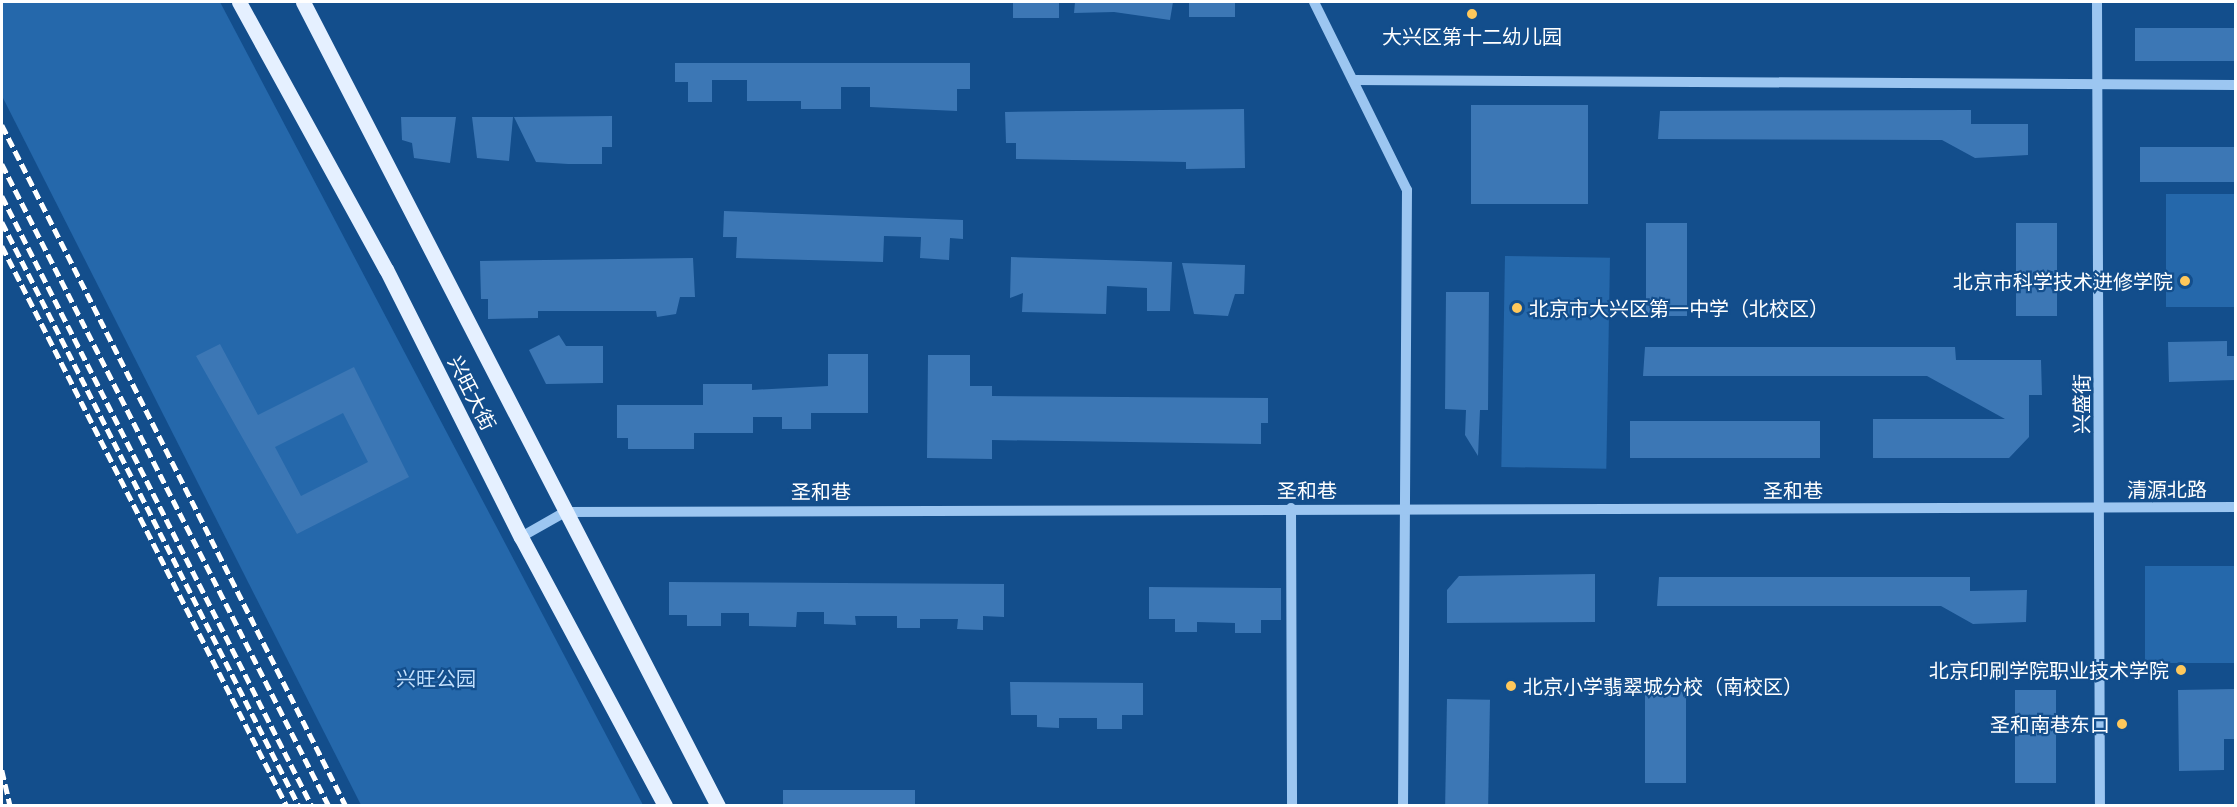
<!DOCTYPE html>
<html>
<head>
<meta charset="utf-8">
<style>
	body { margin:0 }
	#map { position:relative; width:2237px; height:807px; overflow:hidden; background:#134e8c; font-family:"Asap Condensed","Noto Sans SC",sans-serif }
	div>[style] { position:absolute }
	.green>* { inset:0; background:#2568ab; transform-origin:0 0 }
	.building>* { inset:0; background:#3c77b5; transform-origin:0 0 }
	.minor>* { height:10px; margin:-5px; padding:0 5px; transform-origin:5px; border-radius:5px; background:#9cc6f1 }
	.major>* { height:15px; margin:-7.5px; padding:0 7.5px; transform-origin:7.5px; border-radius:7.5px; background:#e5f0ff }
	.rail>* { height:4.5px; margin-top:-2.25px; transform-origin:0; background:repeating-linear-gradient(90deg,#fff 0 10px,transparent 0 14.5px) }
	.dots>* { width:16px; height:16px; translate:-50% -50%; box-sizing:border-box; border:3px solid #134e8c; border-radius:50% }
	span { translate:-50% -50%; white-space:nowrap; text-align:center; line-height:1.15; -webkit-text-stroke:4.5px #134e8c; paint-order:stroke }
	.poi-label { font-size:20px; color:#fff }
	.right { translate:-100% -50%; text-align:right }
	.left { translate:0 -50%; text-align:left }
	.street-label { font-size:20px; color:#fff }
	.park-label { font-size:20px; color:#c2dffc }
	.frame { position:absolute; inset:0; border:3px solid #fff; pointer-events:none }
</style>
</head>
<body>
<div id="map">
	<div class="green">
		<i style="clip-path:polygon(2px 2px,220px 2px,643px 805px,361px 805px,2px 96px)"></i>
		<i style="left:2166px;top:194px;width:69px;height:113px"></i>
		<i style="left:1505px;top:256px;width:105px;height:211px;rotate:1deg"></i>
		<i style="left:2235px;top:566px;width:97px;height:90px;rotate:90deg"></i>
	</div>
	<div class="building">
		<i style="left:1013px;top:2px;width:46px;height:16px"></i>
		<i style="clip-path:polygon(1075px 2px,1173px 2px,1170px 20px,1114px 12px,1074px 13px)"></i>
		<i style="left:1189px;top:2px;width:46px;height:15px"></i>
		<i style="left:2135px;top:28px;width:100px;height:33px"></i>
		<i style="clip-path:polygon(675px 63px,970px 63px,970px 89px,957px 89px,957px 111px,870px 107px,870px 87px,841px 87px,841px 109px,801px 109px,801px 101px,747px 101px,747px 80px,712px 80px,712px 102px,688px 102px,688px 82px,675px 82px)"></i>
		<i style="left:1471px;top:105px;width:117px;height:99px"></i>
		<i style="clip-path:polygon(1244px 109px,1245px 168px,1186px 169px,1186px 162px,1016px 159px,1016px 143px,1006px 143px,1005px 112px)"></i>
		<i style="clip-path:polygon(1971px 110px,1971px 124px,2028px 124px,2028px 155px,1975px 158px,1942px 140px,1658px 139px,1660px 111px)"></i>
		<i style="clip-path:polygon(612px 116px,612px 147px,602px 147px,602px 164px,568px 164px,536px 162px,514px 117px)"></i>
		<i style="clip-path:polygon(401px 117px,456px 117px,450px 163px,414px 158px,412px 143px,402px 140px)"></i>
		<i style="clip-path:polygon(472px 117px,513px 117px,509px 161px,477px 158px)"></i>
		<i style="left:2235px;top:147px;width:35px;height:95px;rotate:90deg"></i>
		<i style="clip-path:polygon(724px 211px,963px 220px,963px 239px,950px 238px,949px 260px,920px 258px,921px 237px,884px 236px,883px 262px,736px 258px,737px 237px,723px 237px)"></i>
		<i style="left:1646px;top:223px;width:41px;height:93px"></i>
		<i style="left:2016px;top:223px;width:41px;height:93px"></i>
		<i style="clip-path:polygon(1011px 257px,1172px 262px,1170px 311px,1147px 311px,1147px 288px,1107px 286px,1106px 314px,1022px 312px,1023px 293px,1010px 298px)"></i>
		<i style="clip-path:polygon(693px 258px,695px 297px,680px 297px,676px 314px,657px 317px,656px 311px,538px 311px,538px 318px,488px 319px,488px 299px,481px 299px,480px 261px)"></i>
		<i style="clip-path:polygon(1182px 263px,1245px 265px,1244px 294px,1235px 294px,1228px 316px,1194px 314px)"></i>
		<i style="clip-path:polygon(1446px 292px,1489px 292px,1488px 410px,1480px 410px,1478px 456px,1465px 435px,1466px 410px,1445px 409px)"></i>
		<i style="clip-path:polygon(559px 335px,566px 346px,603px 346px,603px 383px,546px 384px,529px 350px)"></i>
		<i style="clip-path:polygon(2227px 341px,2227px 356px,2235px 356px,2235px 380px,2169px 382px,2168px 342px)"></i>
		<i style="clip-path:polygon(evenodd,220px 344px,258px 415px,354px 367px,409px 477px,297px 534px,196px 356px,220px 344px,343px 413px,368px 462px,301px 496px,275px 447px,343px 413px)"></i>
		<i style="clip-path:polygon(1645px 347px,1955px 347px,1956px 360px,2041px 360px,2042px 395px,2029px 395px,2029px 437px,2009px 458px,1873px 458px,1873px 419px,2005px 419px,1927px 376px,1643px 376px)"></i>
		<i style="clip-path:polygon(828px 354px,868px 354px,868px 413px,811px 413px,811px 429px,782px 429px,782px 417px,753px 417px,753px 433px,694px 433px,694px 449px,628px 449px,628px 438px,617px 438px,617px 405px,703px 405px,703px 384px,752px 384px,752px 390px,828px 386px)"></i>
		<i style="clip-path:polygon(928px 355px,970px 355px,970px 386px,992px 386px,992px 396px,1268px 398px,1268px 423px,1261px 423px,1261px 444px,992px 440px,992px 459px,927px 458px)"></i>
		<i style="left:1630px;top:421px;width:190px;height:37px"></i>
		<i style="clip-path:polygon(1595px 574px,1595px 622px,1447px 623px,1447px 590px,1459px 576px)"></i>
		<i style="clip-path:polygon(1659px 577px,1970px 577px,1970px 591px,2027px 590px,2026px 622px,1973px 624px,1941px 606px,1657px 606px)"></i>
		<i style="clip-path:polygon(669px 582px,1004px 584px,1004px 617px,983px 616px,983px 630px,957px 629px,958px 619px,920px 619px,920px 628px,897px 628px,897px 616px,855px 616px,856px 625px,824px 624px,824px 612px,797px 612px,796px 627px,749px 626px,749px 613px,721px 613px,721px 626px,687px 626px,687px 615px,669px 615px)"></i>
		<i style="clip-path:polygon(1149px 587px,1281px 588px,1281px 620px,1261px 620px,1261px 633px,1235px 633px,1235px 623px,1197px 622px,1197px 632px,1175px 632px,1175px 619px,1149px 619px)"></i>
		<i style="clip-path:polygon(1010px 682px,1143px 683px,1143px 715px,1122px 715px,1122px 729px,1097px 729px,1097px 718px,1059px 718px,1059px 728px,1037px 727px,1037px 715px,1011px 715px)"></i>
		<i style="clip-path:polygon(2235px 689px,2235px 739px,2224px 739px,2224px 770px,2179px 771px,2178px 690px)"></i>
		<i style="left:1645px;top:690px;width:41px;height:93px"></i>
		<i style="left:2015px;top:690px;width:41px;height:93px"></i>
		<i style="left:1447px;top:699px;width:43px;height:107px;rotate:1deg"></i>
		<i style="left:783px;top:790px;width:132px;height:16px"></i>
	</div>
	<div class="minor">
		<i style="left:1314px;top:2px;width:210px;rotate:63.7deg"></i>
		<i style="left:1407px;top:190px;width:616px;rotate:90.37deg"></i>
		<i style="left:2097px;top:2px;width:804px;rotate:89.79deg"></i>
		<i style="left:1353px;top:80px;width:883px;rotate:0.32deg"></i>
		<i style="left:1291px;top:508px;width:298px;rotate:89.8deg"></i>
		<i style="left:521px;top:537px;width:51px;rotate:-29.6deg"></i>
		<i style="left:565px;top:512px;width:1671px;rotate:-0.17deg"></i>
	</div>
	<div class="major">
		<i style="left:239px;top:2px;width:305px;rotate:61.2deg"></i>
		<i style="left:386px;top:269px;width:300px;rotate:63.3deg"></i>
		<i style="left:521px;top:537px;width:305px;rotate:61.8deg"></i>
		<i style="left:303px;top:2px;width:905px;rotate:62.7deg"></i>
	</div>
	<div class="rail">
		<i style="left:2px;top:125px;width:763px;rotate:63.2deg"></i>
		<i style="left:2px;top:164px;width:720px;rotate:63.01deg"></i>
		<i style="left:2px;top:196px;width:684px;rotate:63.06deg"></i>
		<i style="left:2px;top:222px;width:655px;rotate:63.04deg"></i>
		<i style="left:2px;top:246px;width:628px;rotate:63.03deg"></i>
		<i style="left:2px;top:770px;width:37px;rotate:77deg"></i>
	</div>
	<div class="dots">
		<i style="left:1472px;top:14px;background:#ffc85b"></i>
		<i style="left:2185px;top:281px;background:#ffc85b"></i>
		<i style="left:1517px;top:308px;background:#ffc85b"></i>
		<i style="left:2181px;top:670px;background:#ffc85b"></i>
		<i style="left:1511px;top:686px;background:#ffc85b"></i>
		<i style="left:2122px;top:724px;background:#ffc85b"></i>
	</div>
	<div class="poi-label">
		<span style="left:1472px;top:36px">大兴区第十二幼儿园</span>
		<span class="right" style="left:2173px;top:281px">北京市科学技术进修学院</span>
		<span class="left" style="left:1529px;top:308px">北京市大兴区第一中学（北校区）</span>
		<span class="right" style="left:2169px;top:670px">北京印刷学院职业技术学院</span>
		<span class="left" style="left:1523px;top:686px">北京小学翡翠城分校（南校区）</span>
		<span class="right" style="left:2110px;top:724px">圣和南巷东口</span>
	</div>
	<div class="street-label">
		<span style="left:472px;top:393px;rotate:63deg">兴旺大街</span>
		<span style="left:2081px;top:404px;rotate:-90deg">兴盛街</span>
		<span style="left:2167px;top:489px">清源北路</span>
		<span style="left:1307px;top:490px">圣和巷</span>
		<span style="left:1793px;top:490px">圣和巷</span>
		<span style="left:821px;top:491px">圣和巷</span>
	</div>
	<div class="park-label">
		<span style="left:436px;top:678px">兴旺公园</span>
	</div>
	<div class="frame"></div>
</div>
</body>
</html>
